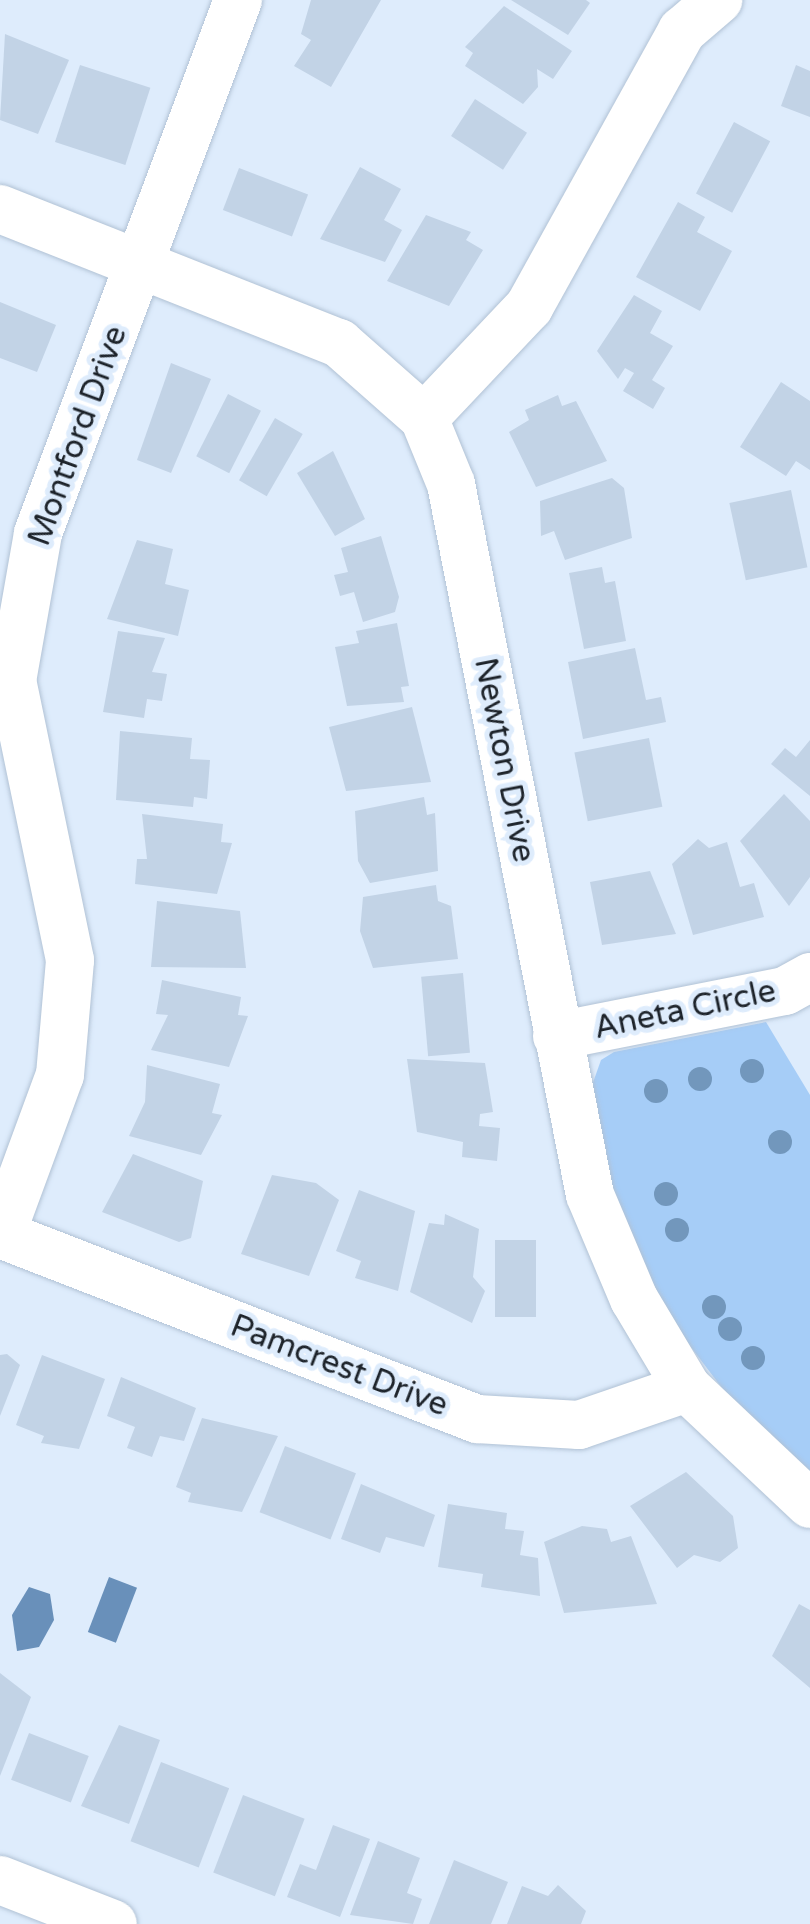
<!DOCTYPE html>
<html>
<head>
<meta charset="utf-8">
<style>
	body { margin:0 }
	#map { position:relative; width:810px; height:1924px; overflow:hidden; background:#deecfc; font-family:"Varela Round",sans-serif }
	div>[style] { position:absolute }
	.green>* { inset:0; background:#a6cdf7 }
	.water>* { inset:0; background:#6990ba; transform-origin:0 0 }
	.building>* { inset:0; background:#c2d3e6; transform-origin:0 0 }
	.roads { filter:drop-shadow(0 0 2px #b1c2d5) drop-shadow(0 0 2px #b1c2d5) }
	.minor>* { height:48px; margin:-24px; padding:0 24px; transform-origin:24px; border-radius:24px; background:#fff }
	.trees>* { width:24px; height:24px; margin:-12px; border-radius:50%; background:#7297bc }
	span { translate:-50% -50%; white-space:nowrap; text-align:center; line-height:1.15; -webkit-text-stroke:10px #deecfc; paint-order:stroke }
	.street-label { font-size:32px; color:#1d232a }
</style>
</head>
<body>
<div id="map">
	<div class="green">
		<i style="clip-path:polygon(766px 1022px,810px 1095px,810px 1473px,741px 1413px,662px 1309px,615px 1199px,590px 1091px,601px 1060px,614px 1052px)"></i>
	</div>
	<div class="water">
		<i style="left:109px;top:1577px;width:30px;height:59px;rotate:21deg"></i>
		<i style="clip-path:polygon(29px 1587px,50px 1594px,54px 1620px,39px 1647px,17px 1651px,12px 1615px)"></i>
	</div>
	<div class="building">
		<i style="clip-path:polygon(311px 0,381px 0,331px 87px,294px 66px,311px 40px,301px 34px)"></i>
		<i style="clip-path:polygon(511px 0,586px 0,590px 3px,568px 35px)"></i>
		<i style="clip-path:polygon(504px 6px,572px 51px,553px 79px,537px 69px,538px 87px,523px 104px,465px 66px,473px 53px,465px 47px)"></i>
		<i style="clip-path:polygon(5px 34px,69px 60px,38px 134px,0 120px)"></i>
		<i style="left:80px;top:65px;width:74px;height:81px;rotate:18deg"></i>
		<i style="clip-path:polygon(796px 65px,810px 71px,810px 117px,781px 106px)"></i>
		<i style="left:475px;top:99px;width:62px;height:44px;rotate:33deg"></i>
		<i style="left:734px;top:122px;width:41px;height:81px;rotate:28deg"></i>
		<i style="clip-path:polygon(360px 167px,401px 189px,384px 220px,402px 230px,385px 262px,320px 239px)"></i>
		<i style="left:239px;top:168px;width:74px;height:45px;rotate:21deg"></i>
		<i style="clip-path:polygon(678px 202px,705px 217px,697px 232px,732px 251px,700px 311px,636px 277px)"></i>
		<i style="clip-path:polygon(426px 215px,471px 232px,466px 240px,483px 250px,449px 306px,387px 281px)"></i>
		<i style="clip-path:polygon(634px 295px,662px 311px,650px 333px,673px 346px,652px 380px,665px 388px,653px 409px,623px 391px,634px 373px,625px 368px,618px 379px,597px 351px)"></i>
		<i style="clip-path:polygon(0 302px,56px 325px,37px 372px,0 358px)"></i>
		<i style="clip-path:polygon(171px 363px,211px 379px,171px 473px,137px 460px)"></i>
		<i style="clip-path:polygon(781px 382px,810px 401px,810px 470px,796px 461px,786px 476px,740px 447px)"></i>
		<i style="left:228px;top:394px;width:37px;height:70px;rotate:27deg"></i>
		<i style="clip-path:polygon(558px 395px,562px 406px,576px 401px,607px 461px,536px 487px,509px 432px,529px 420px,525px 410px)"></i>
		<i style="left:275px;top:418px;width:32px;height:72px;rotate:30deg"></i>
		<i style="clip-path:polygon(333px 451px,365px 519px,335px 536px,297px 473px)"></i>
		<i style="clip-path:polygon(612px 478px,624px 488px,632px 538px,565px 560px,554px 531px,541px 536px,540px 501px)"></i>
		<i style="left:791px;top:490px;width:79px;height:63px;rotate:78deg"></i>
		<i style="clip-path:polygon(381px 536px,399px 597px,395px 612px,363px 622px,354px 592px,340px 596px,334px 575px,348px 572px,341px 548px)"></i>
		<i style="clip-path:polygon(137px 540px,173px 549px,165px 584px,189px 590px,178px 636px,107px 619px)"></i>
		<i style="clip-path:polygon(602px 567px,605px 583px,615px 581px,626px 641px,584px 649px,569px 573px)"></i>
		<i style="clip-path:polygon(397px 623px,409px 686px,401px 687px,404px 702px,347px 706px,335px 647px,359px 643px,356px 631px)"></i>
		<i style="clip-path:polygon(118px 631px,165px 638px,152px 672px,167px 674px,162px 701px,147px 699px,144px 718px,103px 712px)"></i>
		<i style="clip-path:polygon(635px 648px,646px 700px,661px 697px,666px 722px,583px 739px,568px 662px)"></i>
		<i style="clip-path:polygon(412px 707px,431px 782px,346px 791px,329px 727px)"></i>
		<i style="clip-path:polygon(120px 731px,192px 738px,190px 759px,210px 760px,207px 799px,194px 797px,193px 807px,116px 800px)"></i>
		<i style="left:649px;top:738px;width:70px;height:76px;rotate:79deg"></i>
		<i style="clip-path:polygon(810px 740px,810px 796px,771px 764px,785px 748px,796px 757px)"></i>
		<i style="clip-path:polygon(784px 794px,810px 821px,810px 877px,789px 906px,740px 841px)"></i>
		<i style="clip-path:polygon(424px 797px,427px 815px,435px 813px,438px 871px,370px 883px,358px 861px,355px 811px)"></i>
		<i style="clip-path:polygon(142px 814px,223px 824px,221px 842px,232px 843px,217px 894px,135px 884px,137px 859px,147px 859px)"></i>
		<i style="clip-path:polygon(698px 839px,709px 848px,727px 842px,740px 887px,754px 883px,764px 917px,693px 935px,672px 864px)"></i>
		<i style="clip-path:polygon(650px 871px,676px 934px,602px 945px,590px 882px)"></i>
		<i style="clip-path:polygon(436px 885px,438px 901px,451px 906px,458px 959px,373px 968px,360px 931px,363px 897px)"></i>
		<i style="clip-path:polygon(157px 901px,240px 911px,246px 968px,151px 967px)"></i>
		<i style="left:463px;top:973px;width:80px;height:42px;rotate:85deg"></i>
		<i style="clip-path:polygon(162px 980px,241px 997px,238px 1015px,248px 1016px,229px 1067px,151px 1050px,168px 1015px,156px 1014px)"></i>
		<i style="clip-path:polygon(407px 1059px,485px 1063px,493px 1112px,480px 1114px,479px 1126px,500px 1128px,497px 1161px,462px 1157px,463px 1142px,417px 1132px)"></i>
		<i style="clip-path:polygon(147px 1065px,220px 1084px,212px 1113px,222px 1115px,201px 1155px,129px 1136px,145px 1102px)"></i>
		<i style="clip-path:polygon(133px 1154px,203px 1181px,191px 1238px,179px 1242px,102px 1212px)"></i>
		<i style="clip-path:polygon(272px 1175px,316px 1183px,339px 1200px,309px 1276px,241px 1254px)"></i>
		<i style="clip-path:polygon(359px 1190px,415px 1211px,398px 1291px,355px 1278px,361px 1261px,336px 1251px)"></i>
		<i style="clip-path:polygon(445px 1214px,479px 1229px,473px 1277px,485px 1291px,472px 1323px,410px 1292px,429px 1223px,444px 1225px)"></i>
		<i style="left:495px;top:1240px;width:41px;height:77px"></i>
		<i style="clip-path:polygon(7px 1354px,20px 1365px,0 1416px,0 1355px)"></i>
		<i style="clip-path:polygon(42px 1355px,105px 1379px,79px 1449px,41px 1443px,44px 1436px,16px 1425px)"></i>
		<i style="clip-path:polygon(121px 1377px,196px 1408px,184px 1441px,160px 1436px,152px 1457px,127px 1448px,135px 1427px,107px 1416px)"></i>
		<i style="clip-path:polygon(202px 1418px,278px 1436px,242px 1512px,188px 1502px,191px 1493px,176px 1487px)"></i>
		<i style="left:285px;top:1446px;width:76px;height:71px;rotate:21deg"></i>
		<i style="clip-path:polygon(686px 1472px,733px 1516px,738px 1548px,720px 1562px,694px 1555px,677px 1568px,630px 1506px)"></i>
		<i style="clip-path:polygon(361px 1484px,435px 1515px,424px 1547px,386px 1537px,380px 1553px,341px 1539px)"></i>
		<i style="clip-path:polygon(448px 1504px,507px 1513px,505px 1529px,524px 1531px,520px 1555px,538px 1558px,540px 1596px,481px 1587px,483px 1574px,438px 1567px)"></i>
		<i style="clip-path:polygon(582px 1526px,607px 1529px,611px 1542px,631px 1536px,657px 1604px,564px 1613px,544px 1542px)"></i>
		<i style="clip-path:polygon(799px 1604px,810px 1610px,810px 1688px,772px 1656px)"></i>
		<i style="clip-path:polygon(0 1673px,31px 1697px,0 1776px)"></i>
		<i style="clip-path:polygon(119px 1725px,160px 1740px,129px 1824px,81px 1806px)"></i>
		<i style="left:29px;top:1733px;width:64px;height:50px;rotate:21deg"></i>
		<i style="left:161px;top:1762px;width:73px;height:85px;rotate:21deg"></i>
		<i style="left:243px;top:1795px;width:66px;height:83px;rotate:21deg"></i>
		<i style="clip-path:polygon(333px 1825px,370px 1839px,340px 1917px,287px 1897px,300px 1864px,316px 1870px)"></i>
		<i style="clip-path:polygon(378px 1841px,420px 1858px,407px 1893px,422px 1899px,413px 1924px,350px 1915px)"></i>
		<i style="clip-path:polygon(454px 1860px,508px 1882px,491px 1924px,429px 1924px)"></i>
		<i style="clip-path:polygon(558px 1885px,586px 1911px,581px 1924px,507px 1924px,522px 1886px,548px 1896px)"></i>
	</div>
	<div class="roads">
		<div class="minor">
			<i style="left:0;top:209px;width:365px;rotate:21.6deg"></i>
			<i style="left:339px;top:343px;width:113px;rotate:41.4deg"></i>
			<i style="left:424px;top:418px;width:71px;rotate:67.8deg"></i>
			<i style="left:451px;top:484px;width:724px;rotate:78.94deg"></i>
			<i style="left:590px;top:1195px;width:113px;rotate:67.1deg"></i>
			<i style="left:634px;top:1299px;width:104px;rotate:59.2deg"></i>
			<i style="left:687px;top:1388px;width:169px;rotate:43.3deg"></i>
			<i style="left:424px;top:418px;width:153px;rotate:-46.6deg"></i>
			<i style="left:529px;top:307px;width:316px;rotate:-61deg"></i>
			<i style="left:682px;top:31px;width:48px;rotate:-40.7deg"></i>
			<i style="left:557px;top:1036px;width:232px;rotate:-11.2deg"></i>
			<i style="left:785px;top:991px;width:29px;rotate:-29deg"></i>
			<i style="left:0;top:1234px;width:512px;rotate:21.2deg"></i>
			<i style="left:477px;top:1419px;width:102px;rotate:3.4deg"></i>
			<i style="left:579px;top:1425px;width:114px;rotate:-18.9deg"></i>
			<i style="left:1px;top:1235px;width:171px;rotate:-69.8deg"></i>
			<i style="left:60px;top:1075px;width:115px;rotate:-85deg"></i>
			<i style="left:70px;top:960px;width:285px;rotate:-101.7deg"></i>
			<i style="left:12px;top:681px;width:150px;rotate:-80deg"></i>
			<i style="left:38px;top:533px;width:569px;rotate:-69.43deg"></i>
			<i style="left:0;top:1880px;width:121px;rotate:21.3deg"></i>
		</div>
	</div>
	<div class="trees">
		<i style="left:752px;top:1071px"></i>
		<i style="left:700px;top:1079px"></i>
		<i style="left:656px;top:1091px"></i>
		<i style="left:780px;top:1142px"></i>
		<i style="left:666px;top:1194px"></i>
		<i style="left:677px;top:1230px"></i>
		<i style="left:714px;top:1307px"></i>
		<i style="left:730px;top:1329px"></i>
		<i style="left:753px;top:1358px"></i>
	</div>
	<div class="street-label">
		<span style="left:78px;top:436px;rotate:-70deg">Montford Drive</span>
		<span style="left:504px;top:760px;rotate:79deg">Newton Drive</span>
		<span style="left:685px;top:1010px;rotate:-12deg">Aneta Circle</span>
		<span style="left:339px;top:1366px;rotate:21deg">Pamcrest Drive</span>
	</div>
</div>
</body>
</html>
